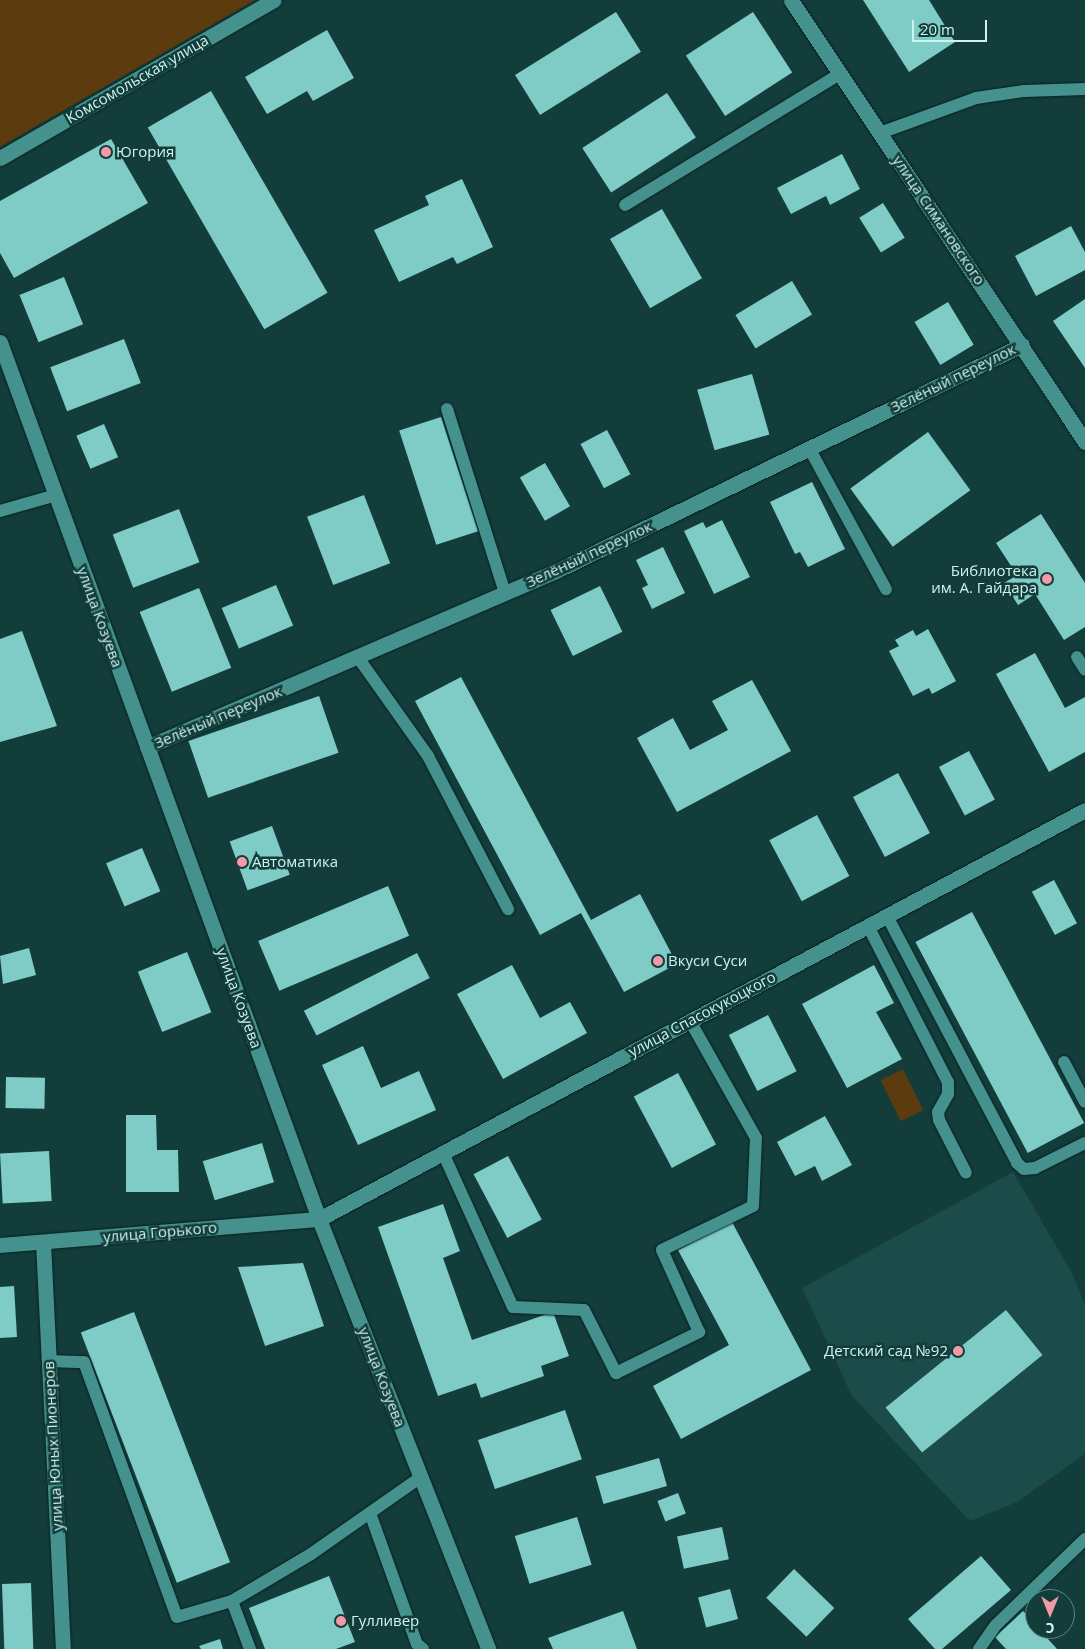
<!DOCTYPE html>
<html>
<head>
<meta charset="utf-8">
<style>
	body { margin:0 }
	#map { position:relative; width:1085px; height:1649px; overflow:hidden; background:#133d3a; font-family:"Open Sans",sans-serif }
	div>[style] { position:absolute }
	.built>* { inset:0; background:#1b4c4a }
	.green>* { inset:0; background:#5c3c0e; transform-origin:0 0 }
	.building>* { inset:0; background:#7fccc7; transform-origin:0 0 }
	.roads { filter:drop-shadow(0 0 1px #082120) drop-shadow(0 0 1px #082120) }
	.service>* { height:12px; margin:-6px; padding:0 6px; transform-origin:6px; border-radius:6px; background:#44918d }
	.minor>* { height:15px; margin:-7.5px; padding:0 7.5px; transform-origin:7.5px; border-radius:7.5px; background:#44918d }
	.tertiary>* { height:15px; margin:-7.5px; padding:0 7.5px; transform-origin:7.5px; border-radius:7.5px; background:#44918d }
	.dots>* { width:14px; height:14px; translate:-50% -50%; box-sizing:border-box; border:2px solid #133d3a; border-radius:50% }
	span { translate:-50% -50%; white-space:nowrap; text-align:center; line-height:1.15; -webkit-text-stroke:5px #133d3a; paint-order:stroke }
	.street-label { font-size:15px; color:#cef3f0 }
	.poi-label { font-size:15px; color:#cef3f0 }
	.left { translate:0 -50%; text-align:left }
	.right { translate:-100% -50%; text-align:right }
	.north { position:absolute; left:1025px; top:1589px; width:50px; height:50px; box-sizing:border-box; background:#133d3a; border:1px solid #5e8683; border-radius:50%; rotate:180deg; font-size:14px; font-weight:700; line-height:20px; text-align:center; color:#cef3f0 }
	.north::after { content:''; display:block; margin:auto; width:18px; height:22px; background:#f39aa7; clip-path:polygon(50% 0,100% 100%,50% 72%,0 100%) }
	.scale { position:absolute; left:912px; top:20px; width:75px; height:22px; box-sizing:border-box; border:2px solid #cef3f0; border-top:0; padding-left:6px; font-size:15px; line-height:18px; white-space:nowrap; color:#cef3f0; -webkit-text-stroke:4px #133d3a; paint-order:stroke }
</style>
</head>
<body>
<div id="map">
	<div class="built">
		<i style="clip-path:polygon(1013px 1172px,1073px 1275px,1085px 1305px,1085px 1454px,1017px 1502px,970px 1521px,852px 1396px,802px 1288px)"></i>
	</div>
	<div class="green">
		<i style="clip-path:polygon(0 0,255px 0,0 147px)"></i>
		<i style="left:903px;top:1069px;width:46px;height:25px;rotate:64deg"></i>
	</div>
	<div class="building">
		<i style="clip-path:polygon(863px 0,929px 0,955px 42px,909px 72px)"></i>
		<i style="left:616px;top:12px;width:47px;height:119px;rotate:58deg"></i>
		<i style="left:753px;top:12px;width:72px;height:80px;rotate:57deg"></i>
		<i style="clip-path:polygon(327px 30px,354px 78px,313px 101px,307px 91px,267px 114px,245px 77px)"></i>
		<i style="left:211px;top:91px;width:233px;height:73px;rotate:60deg"></i>
		<i style="left:667px;top:93px;width:53px;height:101px;rotate:57deg"></i>
		<i style="clip-path:polygon(111px 139px,148px 203px,14px 278px,0 253px,0 201px)"></i>
		<i style="clip-path:polygon(842px 154px,860px 189px,830px 205px,826px 196px,791px 214px,777px 188px)"></i>
		<i style="clip-path:polygon(462px 179px,493px 247px,457px 264px,453px 257px,399px 282px,374px 230px,429px 205px,425px 196px)"></i>
		<i style="left:883px;top:203px;width:41px;height:28px;rotate:58deg"></i>
		<i style="left:662px;top:209px;width:80px;height:60px;rotate:60deg"></i>
		<i style="clip-path:polygon(1071px 226px,1085px 252px,1085px 270px,1036px 296px,1015px 256px)"></i>
		<i style="left:64px;top:277px;width:51px;height:48px;rotate:68deg"></i>
		<i style="left:792px;top:281px;width:39px;height:66px;rotate:59deg"></i>
		<i style="clip-path:polygon(1085px 299px,1085px 368px,1053px 321px)"></i>
		<i style="left:948px;top:302px;width:50px;height:39px;rotate:59deg"></i>
		<i style="left:124px;top:339px;width:47px;height:79px;rotate:69deg"></i>
		<i style="left:752px;top:374px;width:63px;height:57px;rotate:74deg"></i>
		<i style="left:441px;top:417px;width:120px;height:44px;rotate:72deg"></i>
		<i style="left:104px;top:424px;width:36px;height:30px;rotate:67deg"></i>
		<i style="left:607px;top:430px;width:50px;height:30px;rotate:62deg"></i>
		<i style="left:928px;top:432px;width:72px;height:96px;rotate:54deg"></i>
		<i style="left:545px;top:463px;width:50px;height:29px;rotate:60deg"></i>
		<i style="clip-path:polygon(812px 482px,845px 549px,808px 567px,800px 552px,795px 554px,770px 502px)"></i>
		<i style="left:364px;top:495px;width:73px;height:61px;rotate:69deg"></i>
		<i style="left:179px;top:509px;width:57px;height:71px;rotate:69deg"></i>
		<i style="clip-path:polygon(1041px 514px,1085px 583px,1085px 627px,1064px 640px,1035px 594px,1018px 605px,1004px 583px,1017px 575px,996px 543px)"></i>
		<i style="clip-path:polygon(722px 520px,750px 577px,714px 594px,684px 531px,703px 522px,706px 528px)"></i>
		<i style="clip-path:polygon(663px 547px,685px 593px,652px 609px,642px 588px,648px 585px,636px 560px)"></i>
		<i style="left:276px;top:585px;width:44px;height:59px;rotate:67deg"></i>
		<i style="left:600px;top:586px;width:51px;height:55px;rotate:64deg"></i>
		<i style="left:199px;top:588px;width:86px;height:64px;rotate:68deg"></i>
		<i style="clip-path:polygon(928px 629px,956px 681px,932px 694px,929px 688px,913px 696px,889px 651px,899px 646px,895px 640px,913px 630px,916px 636px)"></i>
		<i style="clip-path:polygon(22px 631px,57px 726px,0 742px,0 639px)"></i>
		<i style="clip-path:polygon(1035px 653px,1065px 708px,1085px 697px,1085px 752px,1049px 772px,996px 674px)"></i>
		<i style="clip-path:polygon(461px 677px,591px 920px,640px 894px,677px 964px,624px 992px,581px 913px,540px 935px,415px 701px)"></i>
		<i style="clip-path:polygon(752px 680px,791px 751px,677px 812px,637px 738px,673px 718px,690px 750px,728px 730px,712px 701px)"></i>
		<i style="left:319px;top:696px;width:60px;height:138px;rotate:71deg"></i>
		<i style="left:969px;top:751px;width:55px;height:34px;rotate:62deg"></i>
		<i style="left:898px;top:773px;width:68px;height:51px;rotate:62deg"></i>
		<i style="left:817px;top:815px;width:69px;height:54px;rotate:62deg"></i>
		<i style="left:272px;top:826px;width:52px;height:45px;rotate:70deg"></i>
		<i style="left:142px;top:848px;width:47px;height:39px;rotate:67deg"></i>
		<i style="left:1054px;top:880px;width:49px;height:25px;rotate:62deg"></i>
		<i style="left:388px;top:886px;width:54px;height:141px;rotate:67deg"></i>
		<i style="left:972px;top:912px;width:239px;height:64px;rotate:62deg"></i>
		<i style="clip-path:polygon(29px 948px,36px 975px,3px 984px,0 956px)"></i>
		<i style="left:187px;top:952px;width:65px;height:53px;rotate:68deg"></i>
		<i style="left:417px;top:953px;width:28px;height:127px;rotate:63deg"></i>
		<i style="clip-path:polygon(512px 965px,540px 1018px,570px 1002px,587px 1033px,503px 1079px,457px 994px)"></i>
		<i style="clip-path:polygon(874px 965px,894px 1003px,876px 1012px,902px 1059px,847px 1088px,802px 1004px)"></i>
		<i style="left:768px;top:1015px;width:63px;height:44px;rotate:63deg"></i>
		<i style="clip-path:polygon(363px 1046px,381px 1088px,419px 1071px,436px 1110px,358px 1145px,322px 1065px)"></i>
		<i style="left:678px;top:1073px;width:81px;height:50px;rotate:62deg"></i>
		<i style="left:6px;top:1077px;width:39px;height:31px;rotate:1deg"></i>
		<i style="clip-path:polygon(126px 1115px,156px 1115px,157px 1150px,178px 1150px,179px 1192px,126px 1192px)"></i>
		<i style="clip-path:polygon(825px 1116px,852px 1165px,822px 1181px,815px 1166px,795px 1176px,777px 1142px)"></i>
		<i style="left:262px;top:1143px;width:41px;height:62px;rotate:73deg"></i>
		<i style="left:49px;top:1151px;width:50px;height:49px;rotate:87deg"></i>
		<i style="left:508px;top:1156px;width:72px;height:39px;rotate:62deg"></i>
		<i style="clip-path:polygon(443px 1204px,460px 1251px,443px 1258px,472px 1340px,553px 1312px,569px 1356px,541px 1366px,544px 1376px,481px 1398px,476px 1383px,438px 1396px,378px 1227px)"></i>
		<i style="clip-path:polygon(732px 1222px,811px 1370px,681px 1439px,653px 1386px,729px 1345px,678px 1250px)"></i>
		<i style="clip-path:polygon(303px 1263px,324px 1326px,265px 1346px,238px 1267px)"></i>
		<i style="clip-path:polygon(14px 1286px,17px 1337px,0 1338px,0 1287px)"></i>
		<i style="left:1006px;top:1310px;width:58px;height:155px;rotate:51deg"></i>
		<i style="left:134px;top:1312px;width:268px;height:57px;rotate:69deg"></i>
		<i style="left:565px;top:1410px;width:52px;height:92px;rotate:71deg"></i>
		<i style="left:659px;top:1458px;width:29px;height:66px;rotate:74deg"></i>
		<i style="left:678px;top:1493px;width:22px;height:22px;rotate:69deg"></i>
		<i style="left:577px;top:1517px;width:50px;height:65px;rotate:73deg"></i>
		<i style="left:722px;top:1527px;width:33px;height:46px;rotate:78deg"></i>
		<i style="clip-path:polygon(981px 1556px,1011px 1590px,942px 1649px,935px 1649px,908px 1619px)"></i>
		<i style="left:794px;top:1569px;width:56px;height:40px;rotate:44deg"></i>
		<i style="clip-path:polygon(329px 1576px,355px 1642px,336px 1649px,265px 1649px,249px 1608px)"></i>
		<i style="left:31px;top:1583px;width:66px;height:29px;rotate:88deg"></i>
		<i style="left:730px;top:1589px;width:31px;height:33px;rotate:75deg"></i>
		<i style="clip-path:polygon(623px 1611px,637px 1649px,553px 1649px,548px 1638px)"></i>
		<i style="clip-path:polygon(1023px 1611px,1035px 1624px,1035px 1629px,1039px 1629px,1057px 1649px,1006px 1649px,995px 1637px)"></i>
		<i style="clip-path:polygon(220px 1639px,223px 1649px,201px 1649px,199px 1646px)"></i>
	</div>
	<div class="roads">
		<div class="service">
			<i style="left:880px;top:133px;width:102px;rotate:-20deg"></i>
			<i style="left:976px;top:98px;width:49px;rotate:-8.3deg"></i>
			<i style="left:1024px;top:91px;width:61px;rotate:-1.9deg"></i>
			<i style="left:625px;top:205px;width:253px;rotate:-31.4deg"></i>
			<i style="left:447px;top:409px;width:193px;rotate:72.5deg"></i>
			<i style="left:809px;top:448px;width:161px;rotate:61.4deg"></i>
			<i style="left:0;top:511px;width:58px;rotate:-15.9deg"></i>
			<i style="left:357px;top:656px;width:123px;rotate:54.6deg"></i>
			<i style="left:428px;top:756px;width:173px;rotate:62.4deg"></i>
			<i style="left:1077px;top:657px;width:15px;rotate:58deg"></i>
			<i style="left:887px;top:916px;width:279px;rotate:62.2deg"></i>
			<i style="left:1017px;top:1163px;width:9px;rotate:41deg"></i>
			<i style="left:1024px;top:1169px;width:11px;rotate:-5deg"></i>
			<i style="left:1035px;top:1168px;width:56px;rotate:-26.6deg"></i>
			<i style="left:868px;top:926px;width:175px;rotate:62.9deg"></i>
			<i style="left:948px;top:1082px;width:12px;rotate:90deg"></i>
			<i style="left:948px;top:1094px;width:21px;rotate:119deg"></i>
			<i style="left:938px;top:1112px;width:8px;rotate:83deg"></i>
			<i style="left:939px;top:1120px;width:59px;rotate:63deg"></i>
			<i style="left:1064px;top:1062px;width:45px;rotate:62.3deg"></i>
			<i style="left:443px;top:1153px;width:169px;rotate:65.6deg"></i>
			<i style="left:513px;top:1307px;width:71px;rotate:2.4deg"></i>
			<i style="left:584px;top:1310px;width:71px;rotate:63.1deg"></i>
			<i style="left:616px;top:1373px;width:93px;rotate:-26.3deg"></i>
			<i style="left:699px;top:1332px;width:90px;rotate:-114.3deg"></i>
			<i style="left:662px;top:1250px;width:101px;rotate:-25.8deg"></i>
			<i style="left:753px;top:1206px;width:68px;rotate:-87.5deg"></i>
			<i style="left:756px;top:1138px;width:134px;rotate:-119.4deg"></i>
			<i style="left:49px;top:1361px;width:35px;rotate:2deg"></i>
			<i style="left:84px;top:1362px;width:271px;rotate:70deg"></i>
			<i style="left:177px;top:1617px;width:57px;rotate:-16.2deg"></i>
			<i style="left:370px;top:1513px;width:139px;rotate:70.3deg"></i>
			<i style="left:417px;top:1644px;width:8px;rotate:40deg"></i>
			<i style="left:250px;top:1649px;width:51px;rotate:-110.6deg"></i>
			<i style="left:232px;top:1601px;width:92px;rotate:-30.7deg"></i>
			<i style="left:311px;top:1554px;width:134px;rotate:-35deg"></i>
			<i style="left:979px;top:1649px;width:29px;rotate:-55deg"></i>
			<i style="left:996px;top:1625px;width:124px;rotate:-44deg"></i>
		</div>
		<div class="minor">
			<i style="left:0;top:158px;width:316px;rotate:-30deg"></i>
			<i style="left:0;top:342px;width:933px;rotate:70.01deg"></i>
			<i style="left:319px;top:1219px;width:462px;rotate:68.5deg"></i>
			<i style="left:147px;top:747px;width:445px;rotate:-23.3deg"></i>
			<i style="left:556px;top:571px;width:518px;rotate:-25.87deg"></i>
			<i style="left:43px;top:1242px;width:407px;rotate:87.2deg"></i>
			<i style="left:0;top:1245px;width:320px;rotate:-4.7deg"></i>
			<i style="left:319px;top:1219px;width:868px;rotate:-28.1deg"></i>
		</div>
		<div class="tertiary">
			<i style="left:791px;top:0;width:531px;rotate:56.37deg"></i>
		</div>
	</div>
	<div class="dots">
		<i style="left:106px;top:152px;background:#f39aa7"></i>
		<i style="left:1047px;top:579px;background:#f39aa7"></i>
		<i style="left:242px;top:862px;background:#f39aa7"></i>
		<i style="left:658px;top:961px;background:#f39aa7"></i>
		<i style="left:958px;top:1351px;background:#f39aa7"></i>
		<i style="left:341px;top:1621px;background:#f39aa7"></i>
	</div>
	<div class="street-label">
		<span style="left:137px;top:79px;rotate:-30deg">Комсомольская улица</span>
		<span style="left:939px;top:220px;rotate:56deg">улица Симановского</span>
		<span style="left:953px;top:378px;rotate:-26deg">Зелёный переулок</span>
		<span style="left:589px;top:554px;rotate:-25deg">Зелёный переулок</span>
		<span style="left:100px;top:617px;rotate:70deg">улица Козуева</span>
		<span style="left:218px;top:717px;rotate:-23deg">Зелёный переулок</span>
		<span style="left:239px;top:998px;rotate:70deg">улица Козуева</span>
		<span style="left:702px;top:1014px;rotate:-28deg">улица Спасокукоцкого</span>
		<span style="left:160px;top:1232px;rotate:-5deg">улица Горького</span>
		<span style="left:382px;top:1377px;rotate:69deg">улица Козуева</span>
		<span style="left:53px;top:1446px;rotate:-93deg">улица Юных Пионеров</span>
	</div>
	<div class="poi-label">
		<span class="left" style="left:116px;top:152px">Югория</span>
		<span class="right" style="left:1037px;top:579px">Библиотека<br>им. А. Гайдара</span>
		<span class="left" style="left:252px;top:862px">Автоматика</span>
		<span class="left" style="left:668px;top:961px">Вкуси Суси</span>
		<span class="right" style="left:948px;top:1351px">Детский сад №92</span>
		<span class="left" style="left:351px;top:1621px">Гулливер</span>
	</div>
	<div class="north">С</div>
	<div class="scale">20 m</div>
</div>
</body>
</html>
